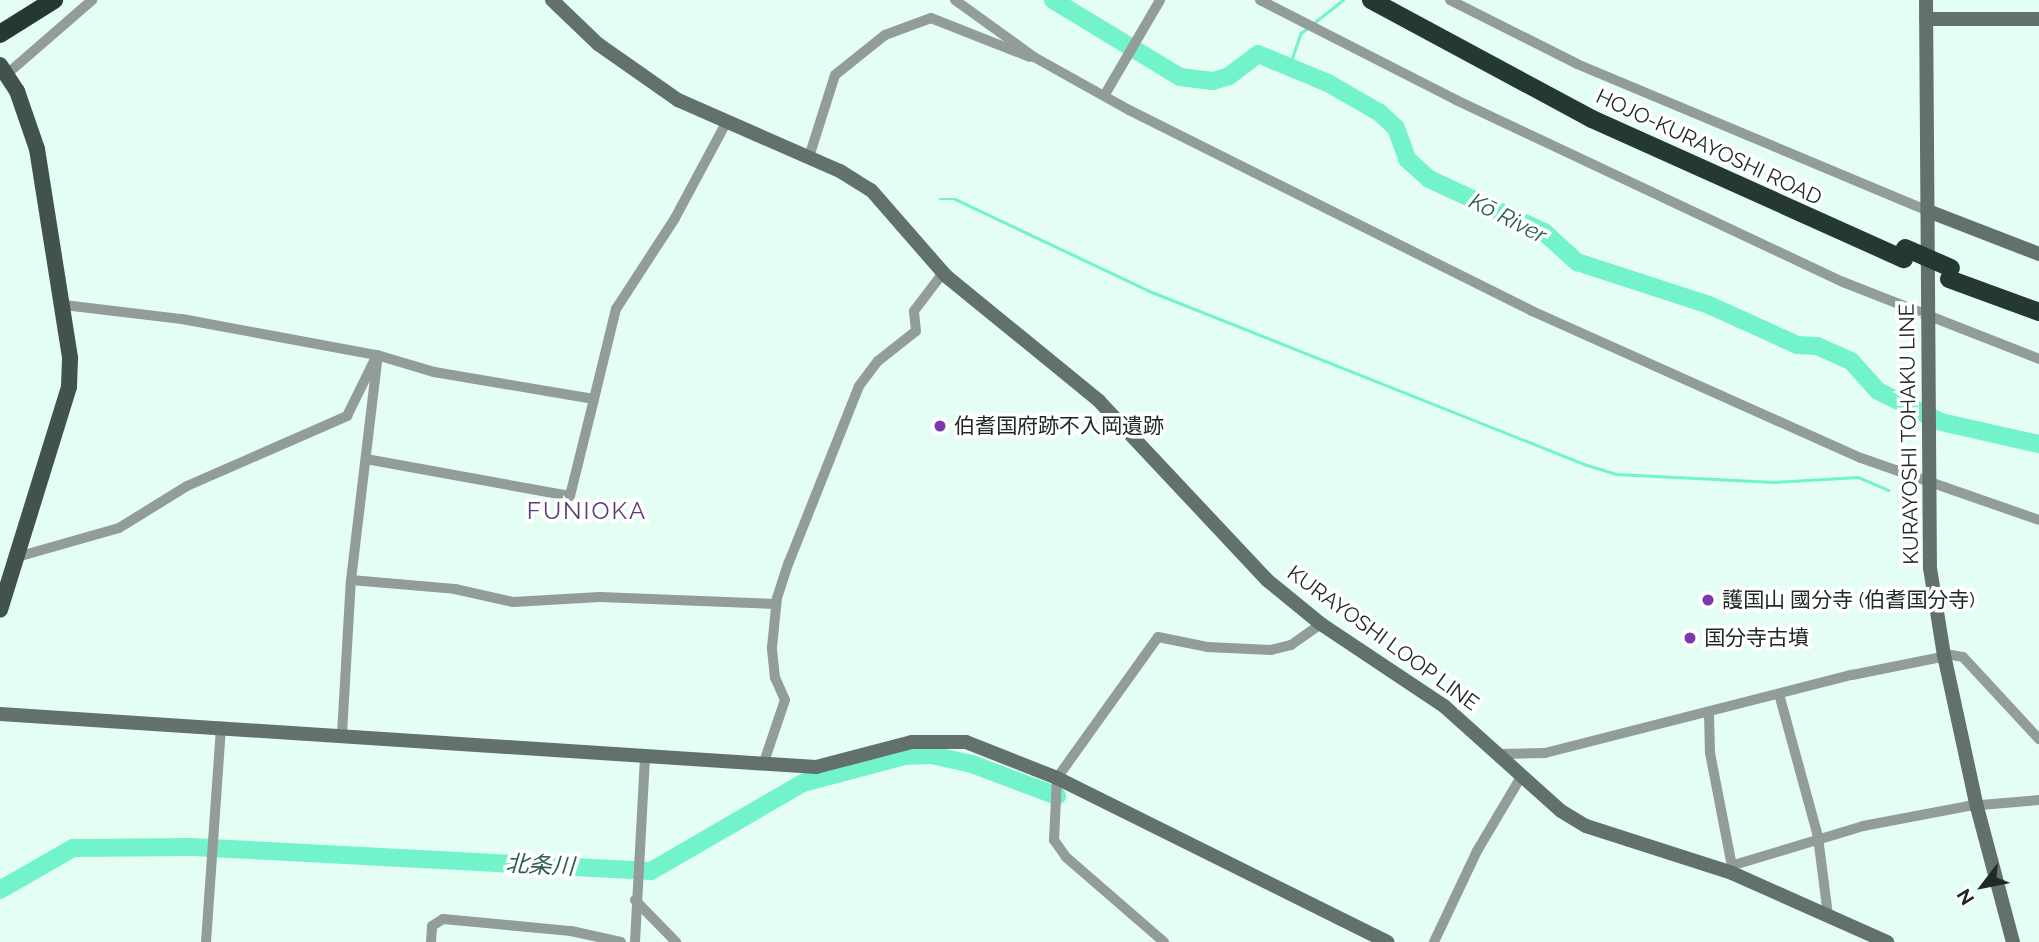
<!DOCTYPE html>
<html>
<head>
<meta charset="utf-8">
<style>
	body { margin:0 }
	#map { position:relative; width:2039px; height:942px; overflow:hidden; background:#e5fef4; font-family:Raleway,"Noto Sans JP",sans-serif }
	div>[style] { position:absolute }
	.stream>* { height:2.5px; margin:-1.25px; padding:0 1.25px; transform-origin:1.25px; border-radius:1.25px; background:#73f3cc }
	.river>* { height:18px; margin:-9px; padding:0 9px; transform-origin:9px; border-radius:9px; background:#73f3cc }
	.street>* { height:10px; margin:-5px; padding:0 5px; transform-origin:5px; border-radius:5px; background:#929c98 }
	.secondary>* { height:14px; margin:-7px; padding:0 7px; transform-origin:7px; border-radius:7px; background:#62716b }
	.primary>* { height:16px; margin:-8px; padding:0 8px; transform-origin:8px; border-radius:8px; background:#41534c }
	.highway>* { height:18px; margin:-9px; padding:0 9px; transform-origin:9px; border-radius:9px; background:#253932 }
	.highway-bridge>* { height:18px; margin:-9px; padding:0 9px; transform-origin:9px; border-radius:9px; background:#253932 }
	.dots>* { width:19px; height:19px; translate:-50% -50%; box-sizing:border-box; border:4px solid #fff; border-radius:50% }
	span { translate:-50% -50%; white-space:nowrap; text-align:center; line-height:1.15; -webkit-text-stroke:7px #fff; paint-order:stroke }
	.street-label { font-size:21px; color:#202926 }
	.poi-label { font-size:21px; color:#202926 }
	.left { translate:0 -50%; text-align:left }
	.water-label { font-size:23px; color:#2a5f4e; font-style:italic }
	.quarter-label { font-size:24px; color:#5b3b76; letter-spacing:2px }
	.north { position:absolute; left:1948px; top:851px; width:70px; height:70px; -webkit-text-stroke:5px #fff; paint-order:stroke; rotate:238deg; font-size:19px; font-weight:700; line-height:28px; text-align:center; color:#202926 }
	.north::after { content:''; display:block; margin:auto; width:24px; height:32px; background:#202926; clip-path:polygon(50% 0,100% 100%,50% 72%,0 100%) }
</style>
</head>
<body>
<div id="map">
	<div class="stream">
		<i style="left:1289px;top:67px;width:36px;rotate:-71deg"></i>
		<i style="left:1301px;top:33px;width:53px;rotate:-38.2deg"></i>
		<i style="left:940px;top:199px;width:15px"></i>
		<i style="left:955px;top:199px;width:218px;rotate:25.3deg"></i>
		<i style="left:1152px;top:292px;width:465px;rotate:21.7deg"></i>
		<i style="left:1584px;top:464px;width:34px;rotate:17deg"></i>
		<i style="left:1616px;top:474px;width:158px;rotate:2.9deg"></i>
		<i style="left:1774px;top:482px;width:84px;rotate:-3.4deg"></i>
		<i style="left:1858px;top:477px;width:33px;rotate:23deg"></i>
	</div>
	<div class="river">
		<i style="left:1053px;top:0;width:149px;rotate:31.2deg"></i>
		<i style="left:1180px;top:77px;width:33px;rotate:7deg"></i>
		<i style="left:1213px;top:81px;width:17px;rotate:-17deg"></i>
		<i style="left:1229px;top:76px;width:36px;rotate:-37deg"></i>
		<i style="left:1258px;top:54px;width:76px;rotate:22.5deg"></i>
		<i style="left:1328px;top:83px;width:60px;rotate:30deg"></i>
		<i style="left:1380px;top:113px;width:22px;rotate:43deg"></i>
		<i style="left:1396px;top:128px;width:33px;rotate:70deg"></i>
		<i style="left:1407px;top:159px;width:30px;rotate:42deg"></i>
		<i style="left:1429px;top:179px;width:127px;rotate:24.7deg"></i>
		<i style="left:1544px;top:232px;width:45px;rotate:42.3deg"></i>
		<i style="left:1577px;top:262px;width:139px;rotate:18deg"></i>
		<i style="left:1709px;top:305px;width:97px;rotate:24.4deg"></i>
		<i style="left:1797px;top:345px;width:20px;rotate:3deg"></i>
		<i style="left:1817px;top:346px;width:37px;rotate:24deg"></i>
		<i style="left:1851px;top:361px;width:40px;rotate:48deg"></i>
		<i style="left:1878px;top:391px;width:70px;rotate:26.2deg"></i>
		<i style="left:1941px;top:422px;width:100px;rotate:12.7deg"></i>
		<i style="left:0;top:890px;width:84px;rotate:-29.9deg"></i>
		<i style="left:73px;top:848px;width:119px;rotate:-0.5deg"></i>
		<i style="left:192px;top:847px;width:460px;rotate:3deg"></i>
		<i style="left:651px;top:871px;width:176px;rotate:-30.1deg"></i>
		<i style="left:803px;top:783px;width:106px;rotate:-14.8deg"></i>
		<i style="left:905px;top:756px;width:26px;rotate:-2deg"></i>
		<i style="left:931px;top:755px;width:42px;rotate:12.4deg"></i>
		<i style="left:972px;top:764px;width:91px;rotate:20.6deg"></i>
	</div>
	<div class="street">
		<i style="left:955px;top:0;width:97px;rotate:35.8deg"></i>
		<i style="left:1034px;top:57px;width:109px;rotate:29.2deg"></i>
		<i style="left:1129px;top:110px;width:450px;rotate:26.5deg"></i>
		<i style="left:1532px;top:311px;width:360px;rotate:24.1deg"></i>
		<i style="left:1861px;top:458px;width:188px;rotate:19.2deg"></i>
		<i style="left:1260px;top:0;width:220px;rotate:27deg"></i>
		<i style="left:1456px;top:100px;width:428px;rotate:25.2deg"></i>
		<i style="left:1843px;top:282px;width:211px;rotate:21.4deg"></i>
		<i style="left:1450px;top:0;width:142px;rotate:26.7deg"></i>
		<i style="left:1577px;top:64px;width:381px;rotate:22.7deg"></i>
		<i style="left:7px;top:74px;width:113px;rotate:-41deg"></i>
		<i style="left:1104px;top:96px;width:111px;rotate:-59.7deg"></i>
		<i style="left:809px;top:157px;width:86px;rotate:-72.4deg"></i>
		<i style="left:835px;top:75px;width:64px;rotate:-38.7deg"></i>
		<i style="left:885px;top:35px;width:49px;rotate:-20.3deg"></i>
		<i style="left:931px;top:18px;width:106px;rotate:21.5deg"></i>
		<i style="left:64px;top:305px;width:119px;rotate:6.8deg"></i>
		<i style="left:182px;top:319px;width:198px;rotate:10.5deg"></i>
		<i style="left:377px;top:355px;width:59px;rotate:16.6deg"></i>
		<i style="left:434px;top:372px;width:162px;rotate:9.6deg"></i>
		<i style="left:594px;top:399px;width:93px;rotate:-76.3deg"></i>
		<i style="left:616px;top:309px;width:108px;rotate:-57deg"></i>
		<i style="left:675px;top:218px;width:108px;rotate:-61.8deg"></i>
		<i style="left:366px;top:459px;width:207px;rotate:10.3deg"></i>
		<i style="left:570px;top:496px;width:100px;rotate:-76.1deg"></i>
		<i style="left:17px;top:557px;width:106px;rotate:-15.9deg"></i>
		<i style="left:119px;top:528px;width:80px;rotate:-31.7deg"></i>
		<i style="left:187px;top:486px;width:175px;rotate:-23.6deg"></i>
		<i style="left:347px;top:416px;width:68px;rotate:-63.8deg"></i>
		<i style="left:351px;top:580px;width:104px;rotate:4.9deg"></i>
		<i style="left:455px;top:589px;width:59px;rotate:12.6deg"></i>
		<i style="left:513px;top:602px;width:87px;rotate:-3.3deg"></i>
		<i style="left:600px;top:597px;width:176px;rotate:2.3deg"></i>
		<i style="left:1779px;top:694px;width:148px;rotate:74.7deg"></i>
		<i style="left:1818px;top:837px;width:79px;rotate:82.7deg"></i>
		<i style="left:1709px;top:713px;width:40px;rotate:88.6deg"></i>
		<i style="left:1710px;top:753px;width:120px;rotate:79deg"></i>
		<i style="left:342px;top:734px;width:154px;rotate:-86.7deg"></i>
		<i style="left:351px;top:580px;width:220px;rotate:-83.2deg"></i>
		<i style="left:1498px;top:754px;width:47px;rotate:-1.2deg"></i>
		<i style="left:1545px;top:753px;width:317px;rotate:-14.3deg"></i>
		<i style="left:1852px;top:675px;width:101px;rotate:-11.4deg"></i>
		<i style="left:1951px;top:655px;width:12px;rotate:9deg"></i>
		<i style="left:1963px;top:657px;width:112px;rotate:47.2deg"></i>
		<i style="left:764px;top:762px;width:65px;rotate:-71.3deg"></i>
		<i style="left:785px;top:700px;width:24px;rotate:-114deg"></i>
		<i style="left:775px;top:678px;width:31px;rotate:-96deg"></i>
		<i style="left:772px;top:647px;width:49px;rotate:-84.2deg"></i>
		<i style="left:777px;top:598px;width:38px;rotate:-72deg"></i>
		<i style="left:789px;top:562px;width:189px;rotate:-68.3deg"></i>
		<i style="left:859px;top:386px;width:31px;rotate:-53deg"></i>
		<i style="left:878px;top:361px;width:48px;rotate:-38.3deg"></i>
		<i style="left:916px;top:331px;width:20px;rotate:-96deg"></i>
		<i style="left:914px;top:311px;width:48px;rotate:-52.7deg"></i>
		<i style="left:1734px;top:865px;width:135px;rotate:-16.8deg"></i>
		<i style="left:1863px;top:826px;width:108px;rotate:-10.7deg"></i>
		<i style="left:1969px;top:806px;width:70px;rotate:-4.9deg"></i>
		<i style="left:635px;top:900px;width:59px;rotate:45.7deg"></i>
		<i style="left:206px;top:942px;width:216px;rotate:-86deg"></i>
		<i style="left:431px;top:942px;width:16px;rotate:-86deg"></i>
		<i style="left:432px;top:926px;width:13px;rotate:-32deg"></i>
		<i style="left:443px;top:919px;width:129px;rotate:5.4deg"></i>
		<i style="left:571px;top:931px;width:51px;rotate:12.4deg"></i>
		<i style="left:635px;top:942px;width:187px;rotate:-86.9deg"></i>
		<i style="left:1164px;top:942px;width:130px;rotate:-139.1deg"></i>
		<i style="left:1066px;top:857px;width:21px;rotate:-125deg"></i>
		<i style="left:1054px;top:840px;width:62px;rotate:-87.2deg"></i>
		<i style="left:1057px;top:778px;width:173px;rotate:-54.4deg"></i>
		<i style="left:1158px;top:637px;width:50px;rotate:11.5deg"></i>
		<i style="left:1207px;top:647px;width:64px;rotate:2.7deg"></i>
		<i style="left:1271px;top:650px;width:21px;rotate:-14deg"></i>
		<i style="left:1291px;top:645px;width:37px;rotate:-35deg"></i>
		<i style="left:1434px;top:942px;width:101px;rotate:-64.7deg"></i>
		<i style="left:1477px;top:851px;width:86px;rotate:-59.3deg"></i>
	</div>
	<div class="secondary">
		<i style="left:552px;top:0;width:64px;rotate:43.7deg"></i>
		<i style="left:598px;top:44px;width:98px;rotate:35deg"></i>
		<i style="left:678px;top:100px;width:177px;rotate:23.7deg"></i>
		<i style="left:840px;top:171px;width:36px;rotate:32deg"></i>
		<i style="left:871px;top:190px;width:114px;rotate:48.9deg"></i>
		<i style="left:946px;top:276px;width:198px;rotate:39.2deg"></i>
		<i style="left:1099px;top:401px;width:245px;rotate:46.8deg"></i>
		<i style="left:1267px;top:580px;width:70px;rotate:39.2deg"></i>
		<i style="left:1321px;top:624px;width:148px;rotate:33.7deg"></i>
		<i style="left:1444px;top:706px;width:157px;rotate:41.9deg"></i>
		<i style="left:1561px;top:811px;width:29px;rotate:31deg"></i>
		<i style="left:1586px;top:826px;width:153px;rotate:17.8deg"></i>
		<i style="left:1732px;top:873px;width:170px;rotate:24deg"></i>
		<i style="left:1926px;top:0;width:568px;rotate:89.6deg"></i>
		<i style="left:1930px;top:568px;width:88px;rotate:80.9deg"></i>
		<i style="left:1944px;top:655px;width:156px;rotate:77.8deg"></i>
		<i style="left:1977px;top:807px;width:140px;rotate:75.1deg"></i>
		<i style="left:1926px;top:19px;width:113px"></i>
		<i style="left:1928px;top:211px;width:119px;rotate:21.2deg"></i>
		<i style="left:0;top:714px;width:818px;rotate:3.72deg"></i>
		<i style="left:816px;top:767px;width:99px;rotate:-14.6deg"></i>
		<i style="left:912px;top:742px;width:54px"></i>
		<i style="left:966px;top:742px;width:98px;rotate:21.6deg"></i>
		<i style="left:1057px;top:778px;width:369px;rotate:26.4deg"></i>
	</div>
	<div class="primary">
		<i style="left:0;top:65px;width:31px;rotate:57deg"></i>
		<i style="left:17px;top:91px;width:61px;rotate:71deg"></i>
		<i style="left:37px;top:149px;width:212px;rotate:81deg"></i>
		<i style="left:70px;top:358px;width:29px;rotate:92deg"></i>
		<i style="left:69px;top:387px;width:233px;rotate:107.2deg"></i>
	</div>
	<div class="highway">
		<i style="left:1371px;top:0;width:251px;rotate:28.3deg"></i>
		<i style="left:1592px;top:119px;width:342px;rotate:24.2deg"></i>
		<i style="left:0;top:34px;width:64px;rotate:-32.2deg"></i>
		<i style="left:1949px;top:279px;width:96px;rotate:20.1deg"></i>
	</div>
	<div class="highway-bridge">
		<i style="left:1905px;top:248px;width:50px;rotate:23.5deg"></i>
	</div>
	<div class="dots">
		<i style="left:940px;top:426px;background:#7b39ad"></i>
		<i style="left:1708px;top:600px;background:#7b39ad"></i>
		<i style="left:1690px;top:638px;background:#7b39ad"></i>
	</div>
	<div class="street-label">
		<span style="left:1709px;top:147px;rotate:25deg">HOJO-KURAYOSHI ROAD</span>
		<span style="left:1909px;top:434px;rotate:-91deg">KURAYOSHI TOHAKU LINE</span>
		<span style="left:1383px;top:638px;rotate:36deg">KURAYOSHI LOOP LINE</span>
	</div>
	<div class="poi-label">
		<span class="left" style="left:954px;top:426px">伯耆国府跡不入岡遺跡</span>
		<span class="left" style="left:1722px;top:600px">護国山 國分寺 (伯耆国分寺)</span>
		<span class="left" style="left:1704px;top:638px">国分寺古墳</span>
	</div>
	<div class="water-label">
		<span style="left:1508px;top:218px;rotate:27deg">Kō River</span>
		<span style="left:540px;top:865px;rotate:3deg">北条川</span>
	</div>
	<div class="quarter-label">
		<span style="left:587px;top:511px">FUNIOKA</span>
	</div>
	<div class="north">N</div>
</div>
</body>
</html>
